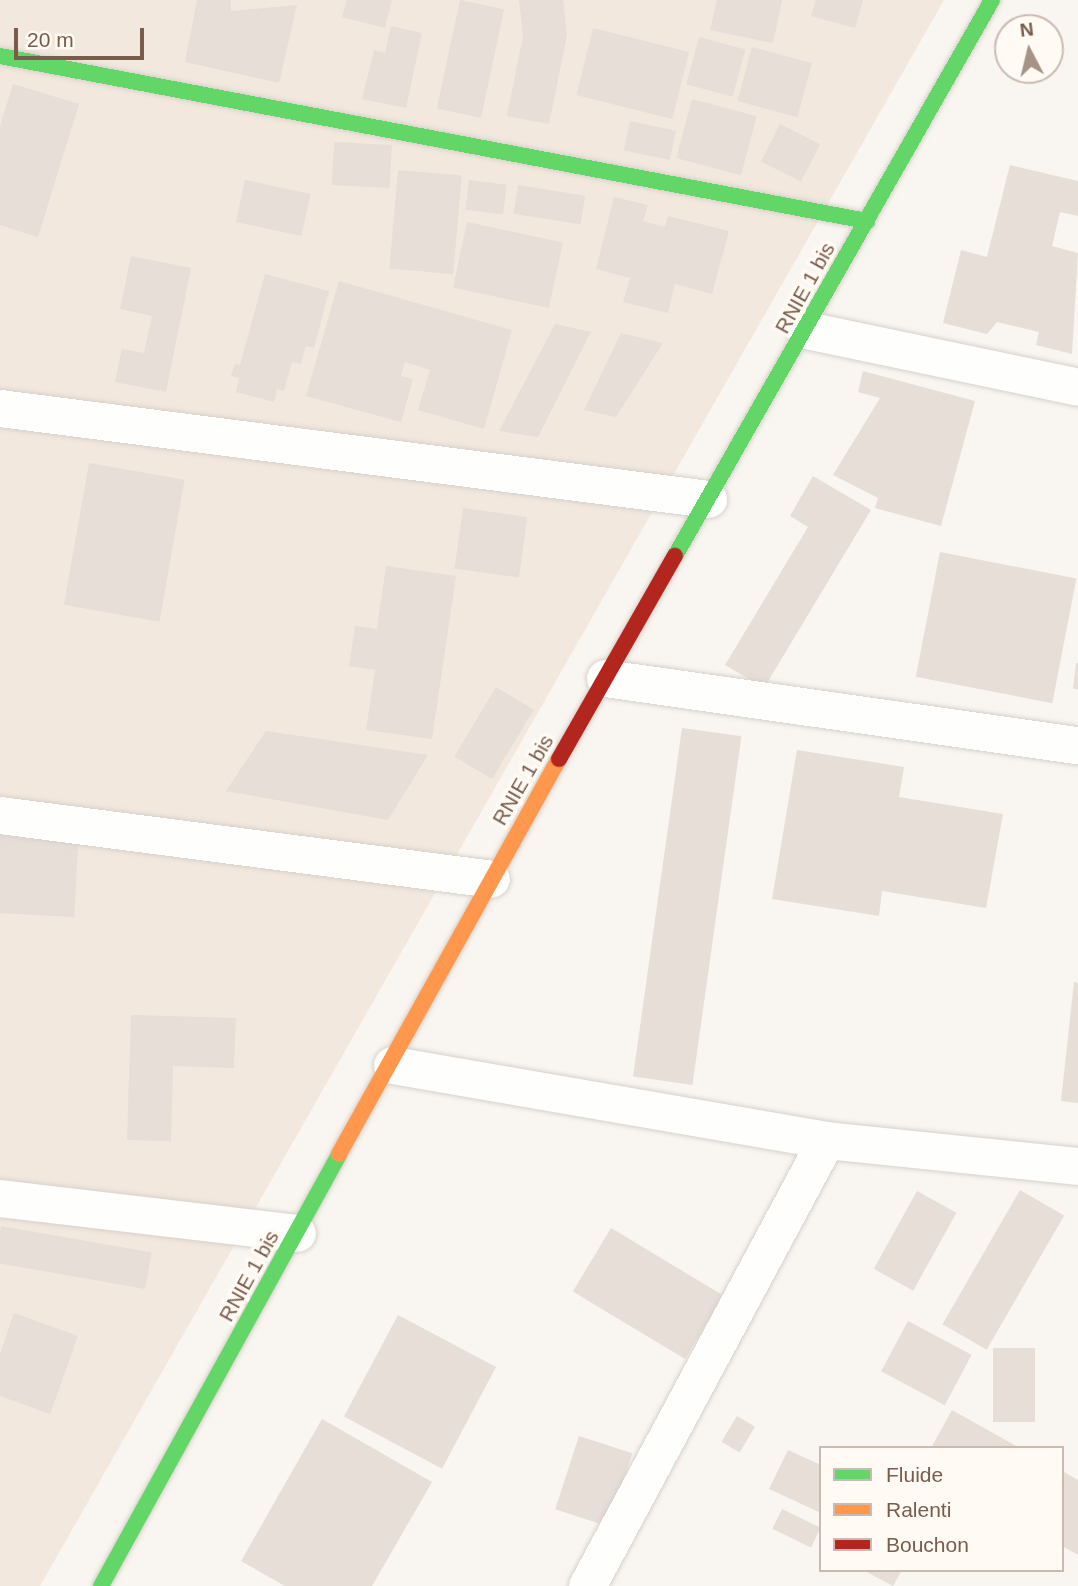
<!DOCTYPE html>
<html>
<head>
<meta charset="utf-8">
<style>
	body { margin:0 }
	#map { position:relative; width:1078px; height:1586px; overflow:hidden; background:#f9f5f0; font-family:Helvetica,sans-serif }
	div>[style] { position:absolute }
	.residential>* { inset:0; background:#f2e8de }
	.building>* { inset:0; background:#e6ded7; transform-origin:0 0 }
	.roads { filter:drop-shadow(0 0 2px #d7d1cb) drop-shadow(0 0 2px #d7d1cb) }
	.street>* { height:37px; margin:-18.5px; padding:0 18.5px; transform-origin:18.5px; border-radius:18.5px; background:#fefefd }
	.fast>* { height:16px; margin:-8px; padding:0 8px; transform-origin:8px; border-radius:8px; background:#63d668 }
	.slow>* { height:16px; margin:-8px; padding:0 8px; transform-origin:8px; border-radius:8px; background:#ff974d }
	.jam>* { height:16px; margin:-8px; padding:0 8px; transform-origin:8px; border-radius:8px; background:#b3261e }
	span { translate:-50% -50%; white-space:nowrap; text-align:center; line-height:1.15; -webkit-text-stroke:7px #fffaf3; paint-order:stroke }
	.street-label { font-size:21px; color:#7a5c4d }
	.legend { position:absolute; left:819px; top:1446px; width:245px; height:126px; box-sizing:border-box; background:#fffaf3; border:2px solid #cabbb1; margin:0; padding:9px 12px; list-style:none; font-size:21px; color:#7a5c4d }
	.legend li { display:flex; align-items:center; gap:14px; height:35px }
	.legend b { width:35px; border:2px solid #cabbb1 }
	.north { position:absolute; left:994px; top:14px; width:70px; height:70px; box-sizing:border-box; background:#fffaf3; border:2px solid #cabbb1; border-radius:50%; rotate:353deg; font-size:19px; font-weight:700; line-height:28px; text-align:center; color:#7a5c4d }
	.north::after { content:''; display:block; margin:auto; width:24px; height:32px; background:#a69286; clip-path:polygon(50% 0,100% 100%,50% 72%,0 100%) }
	.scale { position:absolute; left:14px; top:28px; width:130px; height:32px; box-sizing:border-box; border:4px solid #7a5c4d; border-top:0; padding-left:9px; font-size:21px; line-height:24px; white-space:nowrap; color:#7a5c4d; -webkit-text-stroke:5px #fffaf3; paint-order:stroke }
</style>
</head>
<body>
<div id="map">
	<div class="residential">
		<i style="clip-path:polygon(0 0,944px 0,40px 1586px,0 1586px)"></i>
	</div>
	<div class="building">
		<i style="clip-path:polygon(197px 0,231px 0,231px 11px,297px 5px,279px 83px,185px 62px)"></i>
		<i style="clip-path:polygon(347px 0,392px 0,385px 28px,342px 17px)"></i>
		<i style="left:460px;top:0;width:45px;height:111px;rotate:12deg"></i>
		<i style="clip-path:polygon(519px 0,563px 0,567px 35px,549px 124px,507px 116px,523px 36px)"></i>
		<i style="clip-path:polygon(717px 0,782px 0,773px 43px,710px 30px)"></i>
		<i style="clip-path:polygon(816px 0,863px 0,855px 28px,811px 16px)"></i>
		<i style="clip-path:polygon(391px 26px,422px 33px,406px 108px,362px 99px,374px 50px,385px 53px)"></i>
		<i style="left:593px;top:28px;width:99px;height:69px;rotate:14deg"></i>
		<i style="left:699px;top:37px;width:48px;height:49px;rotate:15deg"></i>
		<i style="left:752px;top:47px;width:62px;height:56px;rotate:15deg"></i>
		<i style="clip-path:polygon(13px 84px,79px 104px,38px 237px,0 225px,0 126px)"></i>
		<i style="left:692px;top:99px;width:67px;height:61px;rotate:15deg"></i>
		<i style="left:630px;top:121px;width:47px;height:30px;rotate:12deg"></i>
		<i style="left:780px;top:124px;width:45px;height:42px;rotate:27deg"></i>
		<i style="left:334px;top:142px;width:58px;height:43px;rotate:3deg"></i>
		<i style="clip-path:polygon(1010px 165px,1078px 181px,1078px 216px,1060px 212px,1052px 246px,1078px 253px,1072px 354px,1036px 345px,1039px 332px,997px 322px,987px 334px,943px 323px,961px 250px,987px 257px)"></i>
		<i style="left:398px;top:170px;width:64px;height:99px;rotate:5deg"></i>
		<i style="left:245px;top:180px;width:67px;height:43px;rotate:12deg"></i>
		<i style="left:469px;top:180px;width:38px;height:30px;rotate:7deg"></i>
		<i style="left:518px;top:185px;width:68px;height:29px;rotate:9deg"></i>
		<i style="clip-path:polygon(614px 197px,648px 205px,643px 221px,665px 227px,668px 216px,729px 231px,712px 294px,675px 284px,668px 313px,623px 302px,630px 278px,596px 269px)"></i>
		<i style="left:467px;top:222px;width:98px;height:67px;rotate:12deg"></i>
		<i style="clip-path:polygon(131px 256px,191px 268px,166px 392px,115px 382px,122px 349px,144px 353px,152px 316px,120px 309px)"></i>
		<i style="clip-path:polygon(265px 274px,329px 291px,314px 348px,306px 346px,301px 364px,292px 362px,284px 391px,277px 389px,274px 402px,236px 392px,239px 378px,231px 376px,235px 364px,240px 365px)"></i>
		<i style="clip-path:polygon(339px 281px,512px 330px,484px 429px,418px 410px,430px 370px,405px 362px,401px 376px,413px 379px,401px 422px,306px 396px)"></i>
		<i style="clip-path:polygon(555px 324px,591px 332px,538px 437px,499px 431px)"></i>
		<i style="clip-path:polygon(621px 333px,663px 343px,616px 417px,584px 410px)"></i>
		<i style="clip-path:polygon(863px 371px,975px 401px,941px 526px,875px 508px,878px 498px,833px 475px,880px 398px,858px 392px)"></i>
		<i style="left:89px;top:463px;width:97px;height:144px;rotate:10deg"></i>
		<i style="clip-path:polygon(813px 476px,871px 510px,764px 688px,725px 665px,808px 527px,790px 516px)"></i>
		<i style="left:463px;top:508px;width:65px;height:61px;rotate:8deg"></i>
		<i style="left:940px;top:552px;width:139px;height:127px;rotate:11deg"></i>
		<i style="clip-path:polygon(386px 566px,456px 576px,432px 739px,366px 730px,375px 670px,349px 666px,355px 626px,377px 629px)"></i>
		<i style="clip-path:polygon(1076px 663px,1078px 663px,1078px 689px,1073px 689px)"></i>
		<i style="left:496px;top:687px;width:44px;height:81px;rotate:31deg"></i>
		<i style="left:682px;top:728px;width:60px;height:352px;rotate:8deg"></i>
		<i style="clip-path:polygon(266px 731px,428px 755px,388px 820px,226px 791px)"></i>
		<i style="clip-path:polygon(797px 750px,904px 767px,899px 797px,1003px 814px,986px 908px,882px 891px,879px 916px,772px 899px)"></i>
		<i style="left:0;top:824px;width:79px;height:89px;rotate:3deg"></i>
		<i style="clip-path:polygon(1074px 982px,1078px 983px,1078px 1103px,1061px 1101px)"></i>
		<i style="clip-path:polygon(131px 1015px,236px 1018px,234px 1068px,173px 1066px,171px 1141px,127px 1140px)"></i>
		<i style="left:1020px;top:1190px;width:51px;height:155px;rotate:30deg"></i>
		<i style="left:917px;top:1191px;width:45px;height:89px;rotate:29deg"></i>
		<i style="left:1px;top:1226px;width:153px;height:37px;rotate:10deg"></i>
		<i style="left:611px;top:1228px;width:131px;height:74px;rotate:31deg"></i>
		<i style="clip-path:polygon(14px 1313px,78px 1336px,50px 1414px,0 1396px,0 1354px)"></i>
		<i style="left:398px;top:1315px;width:111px;height:115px;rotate:28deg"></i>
		<i style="left:908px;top:1321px;width:72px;height:57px;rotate:28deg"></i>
		<i style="left:993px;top:1348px;width:42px;height:74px"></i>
		<i style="clip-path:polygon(952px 1410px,1020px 1448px,931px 1448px)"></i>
		<i style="left:737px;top:1416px;width:21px;height:30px;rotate:31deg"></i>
		<i style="clip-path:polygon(322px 1419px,432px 1482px,372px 1586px,285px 1586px,241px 1561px)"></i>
		<i style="left:579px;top:1436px;width:56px;height:77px;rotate:18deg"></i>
		<i style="clip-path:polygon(788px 1450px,821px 1465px,821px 1513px,769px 1489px)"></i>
		<i style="clip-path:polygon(1062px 1471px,1078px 1480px,1078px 1555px,1062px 1546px)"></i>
		<i style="left:782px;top:1509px;width:43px;height:22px;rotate:26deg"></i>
		<i style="clip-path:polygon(863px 1570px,902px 1570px,893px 1586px)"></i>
	</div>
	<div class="roads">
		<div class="street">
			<i style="left:806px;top:330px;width:278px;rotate:11.8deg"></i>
			<i style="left:0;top:408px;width:714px;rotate:7.32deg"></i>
			<i style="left:605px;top:678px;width:478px;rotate:8.1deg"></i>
			<i style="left:0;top:815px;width:495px;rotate:7.4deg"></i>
			<i style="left:392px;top:1065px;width:440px;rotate:9.8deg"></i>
			<i style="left:826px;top:1140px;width:253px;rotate:5.9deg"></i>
			<i style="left:0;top:1198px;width:299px;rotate:6.7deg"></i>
			<i style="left:587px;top:1586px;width:506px;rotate:-61.81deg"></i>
		</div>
		<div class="fast">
			<i style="left:0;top:56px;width:883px;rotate:10.78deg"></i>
			<i style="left:675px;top:556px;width:640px;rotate:-60.31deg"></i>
			<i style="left:101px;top:1586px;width:493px;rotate:-61.1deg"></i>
		</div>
		<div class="slow">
			<i style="left:339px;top:1154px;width:452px;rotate:-60.9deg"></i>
		</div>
		<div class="jam">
			<i style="left:559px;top:759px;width:234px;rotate:-60.3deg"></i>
		</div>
	</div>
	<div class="street-label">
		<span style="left:805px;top:288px;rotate:-61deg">RNIE 1 bis</span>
		<span style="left:523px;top:780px;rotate:-60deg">RNIE 1 bis</span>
		<span style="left:249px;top:1276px;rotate:-61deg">RNIE 1 bis</span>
	</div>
	<ul class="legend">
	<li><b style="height:9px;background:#63d668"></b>Fluide</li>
	<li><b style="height:9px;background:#ff974d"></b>Ralenti</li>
	<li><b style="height:9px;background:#b3261e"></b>Bouchon</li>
	</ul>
	<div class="north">N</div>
	<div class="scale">20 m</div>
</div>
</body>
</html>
